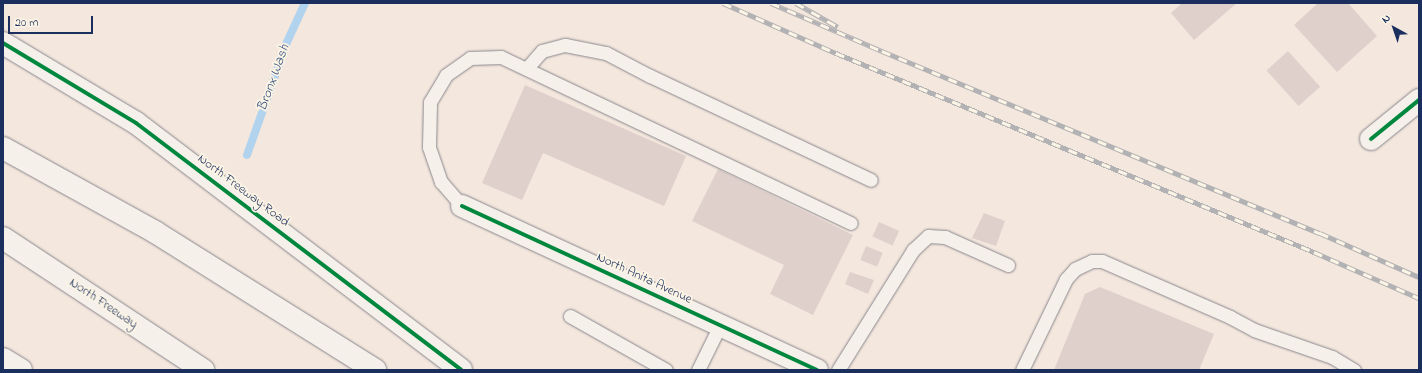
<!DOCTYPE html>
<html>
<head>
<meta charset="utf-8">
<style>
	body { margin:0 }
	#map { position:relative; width:1422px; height:373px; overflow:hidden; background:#f4e7de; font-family:"Indie Flower",sans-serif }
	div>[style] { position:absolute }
	.stream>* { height:8px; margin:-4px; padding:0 4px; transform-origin:4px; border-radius:4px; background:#b2d3ed }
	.building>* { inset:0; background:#dfd0cc; transform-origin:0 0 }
	.roads { filter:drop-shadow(0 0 1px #89878c) drop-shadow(0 0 1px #89878c) }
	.service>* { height:13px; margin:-6.5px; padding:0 6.5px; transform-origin:6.5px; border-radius:6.5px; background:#f5f0ea }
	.minor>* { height:22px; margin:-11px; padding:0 11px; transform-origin:11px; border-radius:11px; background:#f5f0ea }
	.secondary>* { height:22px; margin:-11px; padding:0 11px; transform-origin:11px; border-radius:11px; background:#f5f0ea }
	.motorway>* { height:22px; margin:-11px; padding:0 11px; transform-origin:11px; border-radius:11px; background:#f5f0ea }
	.rail>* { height:4.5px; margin-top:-2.25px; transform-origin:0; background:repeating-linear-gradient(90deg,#fcf5e5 0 9px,#b2b1b3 0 18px); box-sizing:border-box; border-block:1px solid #b2b1b3 }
	.cycleway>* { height:4px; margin:-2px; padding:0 2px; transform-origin:2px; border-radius:2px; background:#00873e }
	span { translate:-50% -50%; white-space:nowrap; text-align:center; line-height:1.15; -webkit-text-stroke:3.5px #fcf5e5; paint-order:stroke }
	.street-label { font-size:13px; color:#1b2f5e }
	.water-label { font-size:14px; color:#3a5684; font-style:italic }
	.frame { position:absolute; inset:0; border:4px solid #1b2f5e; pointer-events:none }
	.north { position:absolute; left:1374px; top:8px; width:40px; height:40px; -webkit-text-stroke:3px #fcf5e5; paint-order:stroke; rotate:320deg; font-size:11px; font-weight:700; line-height:16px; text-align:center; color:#1b2f5e }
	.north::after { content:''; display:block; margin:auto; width:14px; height:18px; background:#1b2f5e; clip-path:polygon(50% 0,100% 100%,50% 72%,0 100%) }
	.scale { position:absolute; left:8px; top:16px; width:85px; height:18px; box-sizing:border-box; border:2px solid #1b2f5e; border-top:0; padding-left:5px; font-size:12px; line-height:14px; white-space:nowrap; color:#1b2f5e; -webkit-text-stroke:3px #fcf5e5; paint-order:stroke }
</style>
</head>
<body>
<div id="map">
	<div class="stream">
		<i style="left:247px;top:155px;width:120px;rotate:-70.5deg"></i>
		<i style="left:287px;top:42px;width:43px;rotate:-65.2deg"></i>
	</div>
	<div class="building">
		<i style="clip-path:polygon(1182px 3px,1237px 3px,1194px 40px,1171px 13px)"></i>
		<i style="clip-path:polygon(1318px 3px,1348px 3px,1377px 36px,1337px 72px,1294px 25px)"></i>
		<i style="left:1288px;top:51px;width:48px;height:29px;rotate:48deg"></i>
		<i style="clip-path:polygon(525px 85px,686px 156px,664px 206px,543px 153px,522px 200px,482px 183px)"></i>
		<i style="clip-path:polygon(718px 169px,853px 235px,813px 315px,770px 294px,784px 265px,692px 221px)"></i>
		<i style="clip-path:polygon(984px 213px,1005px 221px,996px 246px,972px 238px)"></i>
		<i style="left:879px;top:222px;width:22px;height:16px;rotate:24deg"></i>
		<i style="left:866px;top:246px;width:18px;height:15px;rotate:22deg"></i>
		<i style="clip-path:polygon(850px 272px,874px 280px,868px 294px,845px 284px)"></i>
		<i style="clip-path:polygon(1100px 287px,1214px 334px,1199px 370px,1054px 370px,1085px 294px)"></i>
	</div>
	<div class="roads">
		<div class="service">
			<i style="left:527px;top:68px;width:23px;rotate:-49deg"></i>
			<i style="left:542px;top:51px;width:24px;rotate:-15deg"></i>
			<i style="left:565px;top:45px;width:42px;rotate:11deg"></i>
			<i style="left:606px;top:53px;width:50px;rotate:27.6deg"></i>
			<i style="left:650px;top:76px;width:244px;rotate:25.2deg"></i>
			<i style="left:462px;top:206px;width:32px;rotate:-131deg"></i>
			<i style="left:441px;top:182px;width:37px;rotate:-109deg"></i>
			<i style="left:429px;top:147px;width:45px;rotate:-88.7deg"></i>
			<i style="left:430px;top:102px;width:31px;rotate:-59deg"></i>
			<i style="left:446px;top:75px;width:29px;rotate:-35deg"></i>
			<i style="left:470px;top:58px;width:31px;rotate:-2deg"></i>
			<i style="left:501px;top:57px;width:387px;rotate:25.4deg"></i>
			<i style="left:570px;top:316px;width:110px;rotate:29.4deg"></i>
			<i style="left:698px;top:370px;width:50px;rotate:-63.9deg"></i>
			<i style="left:838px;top:370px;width:142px;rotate:-58deg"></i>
			<i style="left:913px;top:250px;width:21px;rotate:-43deg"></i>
			<i style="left:928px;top:236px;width:17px;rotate:3deg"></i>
			<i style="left:945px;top:237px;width:69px;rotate:24deg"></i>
			<i style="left:1022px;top:370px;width:101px;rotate:-64.2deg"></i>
			<i style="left:1066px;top:279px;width:13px;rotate:-48deg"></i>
			<i style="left:1075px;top:269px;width:19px;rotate:-25deg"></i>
			<i style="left:1092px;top:261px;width:10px"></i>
			<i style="left:1102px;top:261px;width:140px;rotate:23.6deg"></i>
			<i style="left:1230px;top:317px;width:27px;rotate:28deg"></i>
			<i style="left:1254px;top:330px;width:83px;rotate:19.1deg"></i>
			<i style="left:1332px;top:357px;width:26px;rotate:31deg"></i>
		</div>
		<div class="minor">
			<i style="left:1371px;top:139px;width:62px;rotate:-39.1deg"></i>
			<i style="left:462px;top:206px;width:391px;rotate:24.8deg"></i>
		</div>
		<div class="secondary">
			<i style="left:3px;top:43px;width:155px;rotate:31deg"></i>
			<i style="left:136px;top:123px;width:408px;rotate:37.2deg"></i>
		</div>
		<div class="motorway">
			<i style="left:3px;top:148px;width:174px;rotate:28.9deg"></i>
			<i style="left:155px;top:232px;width:260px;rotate:32.1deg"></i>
			<i style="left:3px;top:238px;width:240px;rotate:33.4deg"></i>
			<i style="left:3px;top:359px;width:21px;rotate:31deg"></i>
		</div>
	</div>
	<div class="rail">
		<i style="left:723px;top:3px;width:124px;rotate:23.9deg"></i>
		<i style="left:836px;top:53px;width:518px;rotate:22.6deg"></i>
		<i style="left:1314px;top:252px;width:115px;rotate:23.7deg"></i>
		<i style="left:771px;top:3px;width:121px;rotate:23.4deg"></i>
		<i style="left:882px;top:51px;width:474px;rotate:22.6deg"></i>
		<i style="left:1320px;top:233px;width:108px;rotate:24deg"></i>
		<i style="left:796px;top:3px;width:48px;rotate:29.7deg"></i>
	</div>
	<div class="cycleway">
		<i style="left:3px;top:43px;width:155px;rotate:31deg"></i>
		<i style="left:136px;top:123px;width:408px;rotate:37.2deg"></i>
		<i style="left:1371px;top:139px;width:62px;rotate:-39.1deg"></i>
		<i style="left:462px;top:206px;width:391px;rotate:24.8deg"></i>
	</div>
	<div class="street-label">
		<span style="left:243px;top:191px;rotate:37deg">North Freeway Road</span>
		<span style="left:644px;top:279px;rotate:25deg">North Anita Avenue</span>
		<span style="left:103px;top:304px;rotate:34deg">North Freeway</span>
	</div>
	<div class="water-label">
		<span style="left:274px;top:78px;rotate:-70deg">Bronx Wash</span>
	</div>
	<div class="frame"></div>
	<div class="north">N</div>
	<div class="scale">20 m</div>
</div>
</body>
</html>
